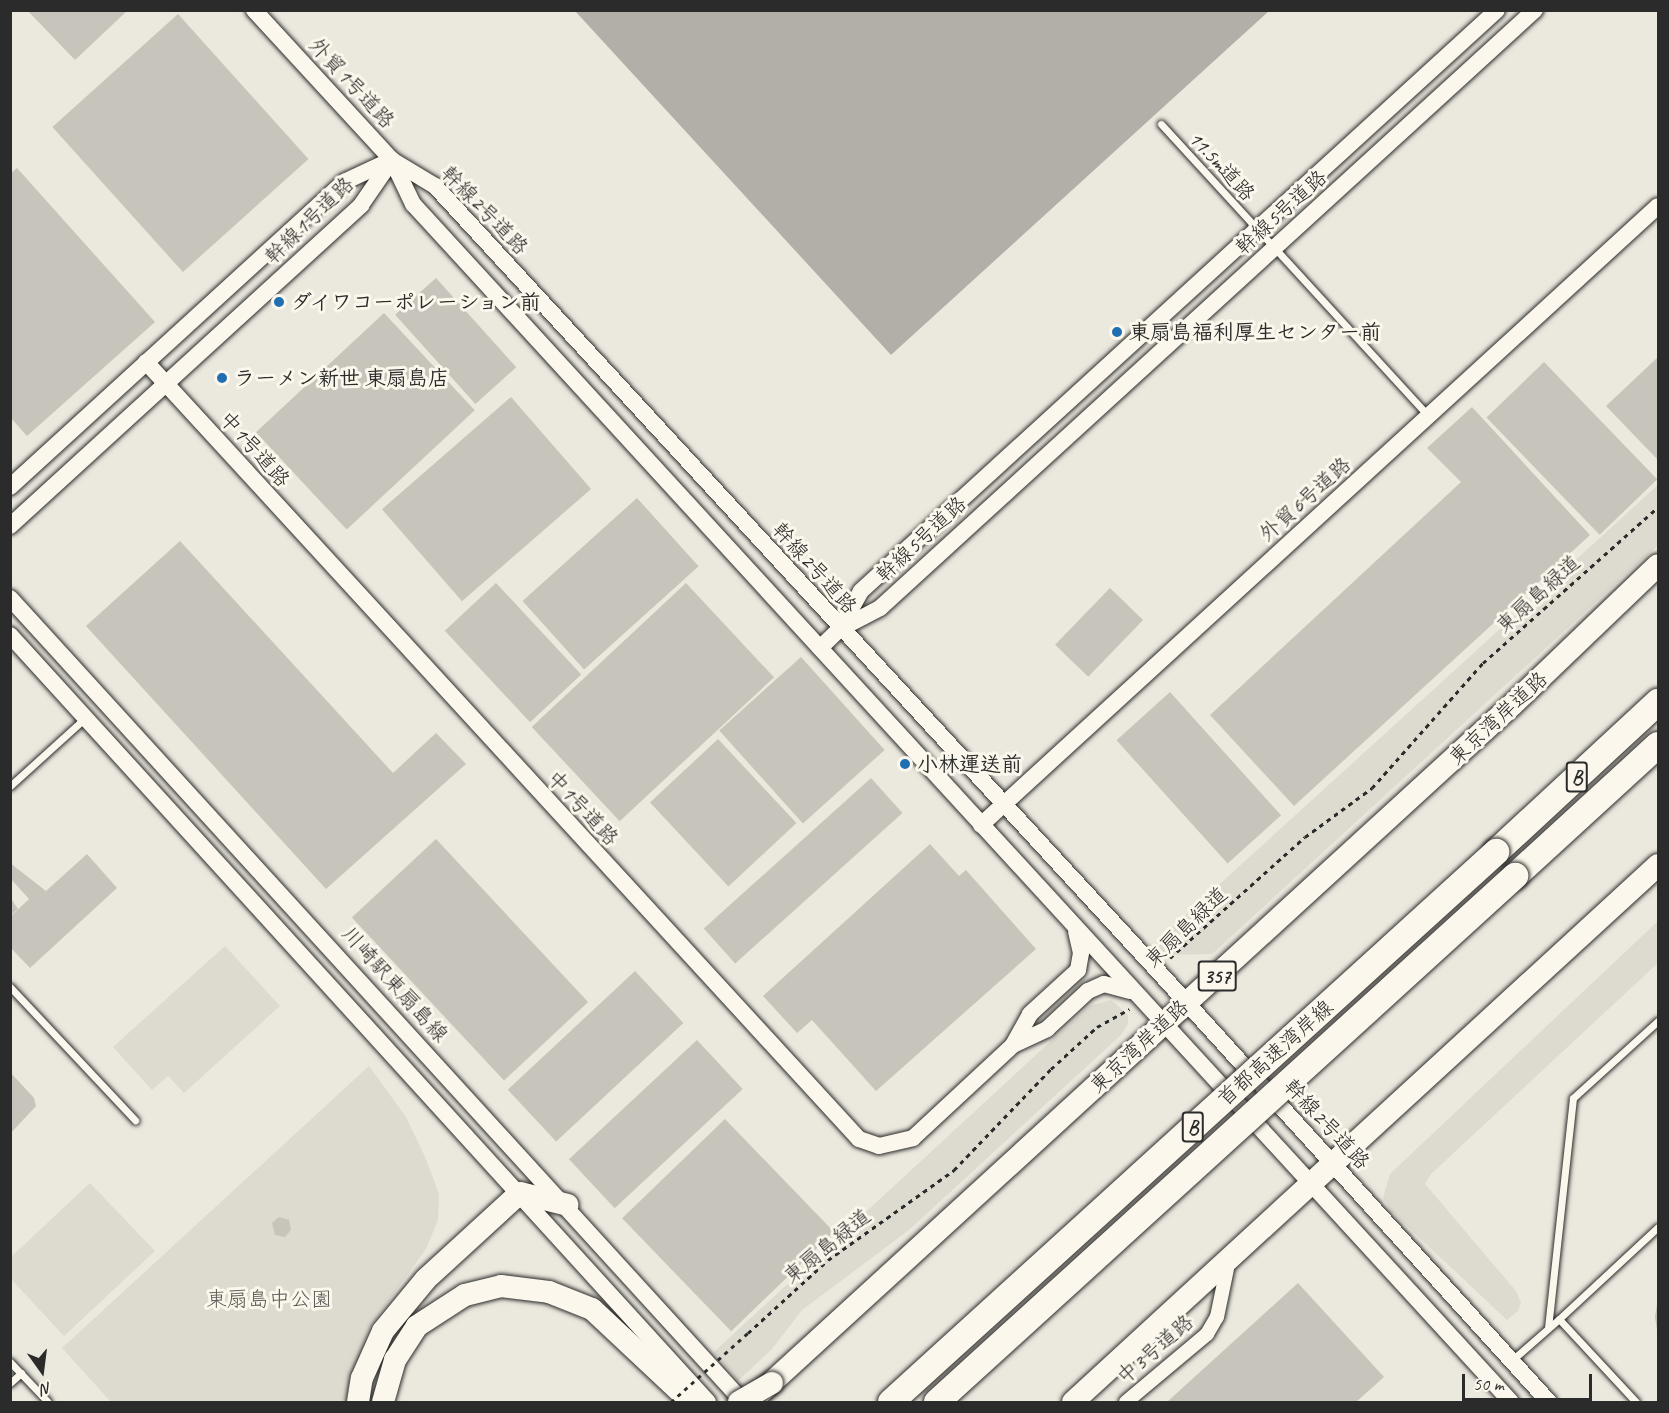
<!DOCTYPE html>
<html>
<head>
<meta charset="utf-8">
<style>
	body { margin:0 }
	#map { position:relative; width:1669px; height:1413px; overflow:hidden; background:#fbf7ec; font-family:Caveat,"Klee One",sans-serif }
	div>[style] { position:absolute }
	.built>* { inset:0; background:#ebe8de }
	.green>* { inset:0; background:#dddad0 }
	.water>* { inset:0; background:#b1afa7 }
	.building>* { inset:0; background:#c7c4bc; transform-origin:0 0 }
	.path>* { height:3px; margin-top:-1.5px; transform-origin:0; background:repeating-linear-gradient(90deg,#2b2b2b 0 4.5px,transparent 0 9px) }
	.roads { filter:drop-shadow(0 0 2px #2b2b2b) drop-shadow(0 0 2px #2b2b2b) }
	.service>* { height:7px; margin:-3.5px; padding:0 3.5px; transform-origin:3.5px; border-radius:3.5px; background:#fbf7ec }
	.minor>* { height:14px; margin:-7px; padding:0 7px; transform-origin:7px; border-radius:7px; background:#fbf7ec }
	.tertiary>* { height:16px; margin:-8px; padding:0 8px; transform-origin:8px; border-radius:8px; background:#fbf7ec }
	.trunk>* { height:22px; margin:-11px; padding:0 11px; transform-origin:11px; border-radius:11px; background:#fbf7ec }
	.motorway>* { height:26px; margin:-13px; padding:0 13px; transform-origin:13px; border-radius:13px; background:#fbf7ec }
	.path-bridge>* { height:3px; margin-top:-1.5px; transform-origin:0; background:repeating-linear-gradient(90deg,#2b2b2b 0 4.5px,transparent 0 9px) }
	.bridges { filter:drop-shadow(0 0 2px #2b2b2b) drop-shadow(0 0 2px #2b2b2b) }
	.trunk-bridge>* { height:22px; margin:-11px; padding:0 11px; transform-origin:11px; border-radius:11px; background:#fbf7ec }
	.motorway-bridge>* { height:26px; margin:-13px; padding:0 13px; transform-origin:13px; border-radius:13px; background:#fbf7ec }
	.dots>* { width:16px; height:16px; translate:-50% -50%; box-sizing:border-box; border:3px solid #fbf7ec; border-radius:50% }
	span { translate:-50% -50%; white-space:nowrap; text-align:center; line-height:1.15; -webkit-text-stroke:6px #fbf7ec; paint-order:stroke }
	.shield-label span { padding:2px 4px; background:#fbf7ec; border:2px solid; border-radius:4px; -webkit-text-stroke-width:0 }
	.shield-label { font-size:20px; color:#2b2b2b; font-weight:700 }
	.street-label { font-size:21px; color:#2b2b2b }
	.poi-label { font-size:21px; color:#2b2b2b; font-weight:700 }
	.left { translate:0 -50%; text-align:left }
	.park-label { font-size:21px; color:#585754 }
	.frame { position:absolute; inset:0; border:12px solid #2b2b2b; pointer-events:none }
	.north { position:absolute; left:12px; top:1341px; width:60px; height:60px; -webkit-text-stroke:4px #fbf7ec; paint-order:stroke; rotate:166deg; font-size:16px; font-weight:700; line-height:24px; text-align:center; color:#2b2b2b }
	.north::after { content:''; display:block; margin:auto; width:21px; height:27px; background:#2b2b2b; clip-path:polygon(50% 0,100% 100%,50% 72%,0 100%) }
	.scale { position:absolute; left:1462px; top:1374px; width:130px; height:27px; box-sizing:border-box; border:3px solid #2b2b2b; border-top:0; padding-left:8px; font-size:18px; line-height:21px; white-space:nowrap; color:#2b2b2b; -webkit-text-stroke:4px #fbf7ec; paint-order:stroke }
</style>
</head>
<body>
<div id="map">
	<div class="built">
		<i style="clip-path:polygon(10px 11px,575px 11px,891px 355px,1269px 11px,1658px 11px,1658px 1402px,11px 1402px)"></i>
	</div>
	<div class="green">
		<i style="clip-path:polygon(1658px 485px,1658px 545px,1212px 954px,1162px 955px,1154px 944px)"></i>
		<i style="clip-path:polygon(1658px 921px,1658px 963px,1431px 1174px,1425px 1184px,1516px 1291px,1521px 1303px,1518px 1311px,1507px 1320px,1392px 1212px,1383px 1198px,1390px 1174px)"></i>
		<i style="clip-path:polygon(225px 946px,280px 1006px,184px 1093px,168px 1076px,152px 1090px,113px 1047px)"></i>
		<i style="clip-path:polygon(1111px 1000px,1128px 1015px,1128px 1024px,1121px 1035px,909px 1230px,802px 1310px,772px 1349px,738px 1381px,714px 1352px,1089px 1006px)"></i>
		<i style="clip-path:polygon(369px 1066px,406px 1117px,425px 1157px,439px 1194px,438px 1220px,426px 1249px,370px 1327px,348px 1388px,347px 1402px,111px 1402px,62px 1348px)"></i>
		<i style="clip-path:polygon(90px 1183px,155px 1251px,64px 1336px,11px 1279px,11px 1257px)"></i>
	</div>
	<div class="water">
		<i style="clip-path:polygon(575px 11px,1269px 11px,891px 355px)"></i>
	</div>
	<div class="building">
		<i style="clip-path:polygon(27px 10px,128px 10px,75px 60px)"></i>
		<i style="left:178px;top:14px;width:195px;height:169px;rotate:48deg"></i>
		<i style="clip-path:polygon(17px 168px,155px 322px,27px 436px,10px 417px,10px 174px)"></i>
		<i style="left:436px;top:278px;width:120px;height:55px;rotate:48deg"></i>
		<i style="left:384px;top:313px;width:133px;height:175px;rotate:47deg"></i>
		<i style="clip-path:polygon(1658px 357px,1658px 460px,1606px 406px)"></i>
		<i style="left:1544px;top:362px;width:163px;height:80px;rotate:46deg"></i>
		<i style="left:511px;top:397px;width:122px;height:171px;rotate:49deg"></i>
		<i style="clip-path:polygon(1472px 407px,1590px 535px,1294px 806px,1210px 715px,1461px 482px,1427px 448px)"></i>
		<i style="left:637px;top:498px;width:92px;height:154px;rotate:48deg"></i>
		<i style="clip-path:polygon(180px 541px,393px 773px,436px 733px,466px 764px,326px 889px,86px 626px)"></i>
		<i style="left:496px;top:583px;width:125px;height:70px;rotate:47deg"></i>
		<i style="left:686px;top:583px;width:129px;height:211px;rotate:47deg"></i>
		<i style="left:1110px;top:588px;width:46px;height:79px;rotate:44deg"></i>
		<i style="left:801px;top:657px;width:125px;height:110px;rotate:48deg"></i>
		<i style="left:1170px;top:692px;width:166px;height:72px;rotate:48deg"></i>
		<i style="left:718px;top:739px;width:115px;height:93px;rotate:47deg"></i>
		<i style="left:871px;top:778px;width:47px;height:225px;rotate:48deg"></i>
		<i style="left:436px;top:839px;width:223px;height:115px;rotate:47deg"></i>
		<i style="clip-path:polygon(930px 844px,959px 876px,966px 870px,1036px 949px,876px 1091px,812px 1020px,797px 1033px,763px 996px)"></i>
		<i style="clip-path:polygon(87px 854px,117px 888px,30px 968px,10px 947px,10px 917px,29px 899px,10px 878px,10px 863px,46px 891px)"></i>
		<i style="clip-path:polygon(10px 897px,18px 909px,10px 916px)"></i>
		<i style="left:635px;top:971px;width:71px;height:174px;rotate:47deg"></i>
		<i style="left:697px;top:1040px;width:67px;height:175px;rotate:47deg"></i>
		<i style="clip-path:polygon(10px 1072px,34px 1098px,36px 1106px,10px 1134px)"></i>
		<i style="left:725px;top:1119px;width:157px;height:143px;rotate:46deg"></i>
		<i style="clip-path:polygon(279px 1217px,289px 1220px,291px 1230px,285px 1237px,275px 1235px,272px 1223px)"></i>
		<i style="clip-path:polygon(1298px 1283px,1384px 1377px,1356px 1402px,1167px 1402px)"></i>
		<i style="clip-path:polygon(1657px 1304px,1658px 1330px,1657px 1330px,1655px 1317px)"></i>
	</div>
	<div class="path">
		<i style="left:1170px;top:958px;width:181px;rotate:-41.9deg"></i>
		<i style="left:1305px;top:837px;width:83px;rotate:-36.2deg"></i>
		<i style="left:1372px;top:788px;width:167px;rotate:-48.4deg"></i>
		<i style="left:1483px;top:663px;width:234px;rotate:-41.7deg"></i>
		<i style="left:748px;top:1333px;width:108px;rotate:-42.4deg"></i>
		<i style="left:828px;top:1260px;width:155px;rotate:-35.5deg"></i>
		<i style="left:954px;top:1170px;width:140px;rotate:-46.2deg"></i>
		<i style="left:1051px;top:1069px;width:62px;rotate:-42.4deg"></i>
		<i style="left:1097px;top:1027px;width:37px;rotate:-29deg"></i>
	</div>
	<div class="roads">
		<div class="service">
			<i style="left:1161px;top:124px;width:396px;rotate:47.5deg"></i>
			<i style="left:10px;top:786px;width:101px;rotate:-42.2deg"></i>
			<i style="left:10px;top:987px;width:183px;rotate:46.8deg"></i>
			<i style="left:1548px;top:1328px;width:231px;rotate:-83.8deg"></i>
			<i style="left:1573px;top:1098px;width:115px;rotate:-42.2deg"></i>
			<i style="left:1511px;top:1361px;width:64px;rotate:-41.2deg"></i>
			<i style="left:10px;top:1362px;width:55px;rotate:46.5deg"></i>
			<i style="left:10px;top:1383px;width:15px;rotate:-42deg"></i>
			<i style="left:1636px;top:1402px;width:113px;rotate:-132.9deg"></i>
			<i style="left:1559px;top:1319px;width:135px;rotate:-42.9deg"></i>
		</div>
		<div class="minor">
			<i style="left:1126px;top:1402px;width:106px;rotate:-40deg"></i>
			<i style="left:1207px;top:1334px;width:20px;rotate:-60deg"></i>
			<i style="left:1217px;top:1317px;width:59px;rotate:-78.3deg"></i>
		</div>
		<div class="tertiary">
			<i style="left:254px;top:10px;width:204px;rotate:47.4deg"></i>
			<i style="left:392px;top:160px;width:50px;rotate:31.2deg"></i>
			<i style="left:435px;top:186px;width:1066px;rotate:47.36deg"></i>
			<i style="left:1157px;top:970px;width:583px;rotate:47.78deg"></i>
			<i style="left:392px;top:160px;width:49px;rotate:64.5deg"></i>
			<i style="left:413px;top:204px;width:1625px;rotate:47.49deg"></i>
			<i style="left:146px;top:362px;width:1055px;rotate:47.46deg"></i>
			<i style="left:859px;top:1139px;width:21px;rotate:19deg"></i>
			<i style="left:879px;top:1146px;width:35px;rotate:-13deg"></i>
			<i style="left:913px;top:1138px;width:137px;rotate:-42.9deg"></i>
			<i style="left:1013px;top:1045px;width:38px;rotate:-25deg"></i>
			<i style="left:1047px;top:1029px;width:56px;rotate:-42.8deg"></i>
			<i style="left:1088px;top:991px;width:17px;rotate:-24deg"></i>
			<i style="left:1104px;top:984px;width:27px;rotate:15deg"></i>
			<i style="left:10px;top:487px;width:452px;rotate:-42.4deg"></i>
			<i style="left:344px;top:182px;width:52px;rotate:-25.1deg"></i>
			<i style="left:10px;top:526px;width:476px;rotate:-42.4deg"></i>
			<i style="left:361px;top:205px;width:55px;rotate:-55.4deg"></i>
			<i style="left:10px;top:598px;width:1088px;rotate:47.64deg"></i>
			<i style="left:840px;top:629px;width:43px;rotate:-61.1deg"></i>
			<i style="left:861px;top:591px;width:861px;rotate:-42.41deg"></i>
			<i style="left:10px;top:635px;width:1037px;rotate:47.7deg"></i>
			<i style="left:820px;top:648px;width:28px;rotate:-44deg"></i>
			<i style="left:840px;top:629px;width:45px;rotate:-27.7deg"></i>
			<i style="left:880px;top:608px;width:887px;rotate:-42.4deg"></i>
			<i style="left:981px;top:825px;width:917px;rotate:-42.44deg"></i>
			<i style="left:1013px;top:1045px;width:35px;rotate:-61deg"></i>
			<i style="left:1030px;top:1014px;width:65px;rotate:-42.5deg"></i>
			<i style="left:1078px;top:970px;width:17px;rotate:-80deg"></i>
			<i style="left:1081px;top:953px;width:22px;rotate:-103deg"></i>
		</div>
		<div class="trunk">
			<i style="left:757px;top:1396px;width:1023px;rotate:-42.47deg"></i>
			<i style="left:1512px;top:705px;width:202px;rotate:-43.8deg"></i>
			<i style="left:358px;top:1402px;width:24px;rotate:-81deg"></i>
			<i style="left:362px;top:1378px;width:51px;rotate:-65.9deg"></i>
			<i style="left:383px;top:1331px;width:67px;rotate:-50.4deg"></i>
			<i style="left:426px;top:1279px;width:127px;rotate:-42.5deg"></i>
			<i style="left:520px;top:1193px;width:49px;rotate:14deg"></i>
			<i style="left:383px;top:1402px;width:44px;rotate:-74.1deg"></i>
			<i style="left:395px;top:1360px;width:40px;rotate:-57.1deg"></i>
			<i style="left:417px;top:1326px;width:57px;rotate:-32.9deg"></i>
			<i style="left:465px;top:1295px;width:37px;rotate:-14deg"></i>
			<i style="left:501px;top:1286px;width:48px;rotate:7.1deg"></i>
			<i style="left:549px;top:1292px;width:46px;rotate:21.6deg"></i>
			<i style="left:592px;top:1309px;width:136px;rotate:43.2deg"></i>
			<i style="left:1073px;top:1402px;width:794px;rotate:-42.55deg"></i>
		</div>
		<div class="motorway">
			<i style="left:1496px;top:852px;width:221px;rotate:-42.8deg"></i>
			<i style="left:1515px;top:876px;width:194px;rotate:-42.5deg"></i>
		</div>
	</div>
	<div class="path-bridge">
		<i style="left:671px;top:1402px;width:103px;rotate:-41.9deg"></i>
	</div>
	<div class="bridges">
		<div class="trunk-bridge">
			<i style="left:739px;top:1402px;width:38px;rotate:-30deg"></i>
		</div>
		<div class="motorway-bridge">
			<i style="left:891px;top:1402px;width:818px;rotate:-42.27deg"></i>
			<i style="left:937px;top:1402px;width:782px;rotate:-42.3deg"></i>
		</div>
	</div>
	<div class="dots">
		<i style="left:279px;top:302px;background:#1f6fb2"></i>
		<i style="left:1117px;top:332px;background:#1f6fb2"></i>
		<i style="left:222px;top:378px;background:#1f6fb2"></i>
		<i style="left:905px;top:764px;background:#1f6fb2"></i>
	</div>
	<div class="shield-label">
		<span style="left:1577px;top:777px">B</span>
		<span style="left:1217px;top:976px">357</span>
		<span style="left:1193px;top:1127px">B</span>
	</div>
	<div class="street-label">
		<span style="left:352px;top:83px;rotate:47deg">外貿1号道路</span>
		<span style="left:1222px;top:166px;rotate:47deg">11.5m道路</span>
		<span style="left:485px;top:210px;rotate:46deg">幹線2号道路</span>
		<span style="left:1281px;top:212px;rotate:-42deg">幹線5号道路</span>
		<span style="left:309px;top:220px;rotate:-44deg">幹線1号道路</span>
		<span style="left:255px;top:449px;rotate:48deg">中1号道路</span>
		<span style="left:1305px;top:499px;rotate:-42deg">外貿6号道路</span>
		<span style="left:921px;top:539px;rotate:-43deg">幹線5号道路</span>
		<span style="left:815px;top:568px;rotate:48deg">幹線2号道路</span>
		<span style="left:1538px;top:594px;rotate:-42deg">東扇島緑道</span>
		<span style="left:1498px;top:718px;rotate:-43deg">東京湾岸道路</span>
		<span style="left:583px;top:808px;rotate:47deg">中1号道路</span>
		<span style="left:1186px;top:927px;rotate:-44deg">東扇島緑道</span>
		<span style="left:395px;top:984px;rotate:48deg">川崎駅東扇島線</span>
		<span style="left:1139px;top:1046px;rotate:-43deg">東京湾岸道路</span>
		<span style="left:1275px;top:1053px;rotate:-42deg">首都高速湾岸線</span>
		<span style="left:1327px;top:1124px;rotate:47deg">幹線2号道路</span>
		<span style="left:827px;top:1246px;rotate:-39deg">東扇島緑道</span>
		<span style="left:1155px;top:1349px;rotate:-41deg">中3号道路</span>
	</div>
	<div class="poi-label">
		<span class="left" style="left:291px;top:302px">ダイワコーポレーション前</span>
		<span class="left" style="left:1129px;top:332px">東扇島福利厚生センター前</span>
		<span class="left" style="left:234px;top:378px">ラーメン新世 東扇島店</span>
		<span class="left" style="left:917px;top:764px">小林運送前</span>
	</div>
	<div class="park-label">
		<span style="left:269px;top:1299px">東扇島中公園</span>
	</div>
	<div class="frame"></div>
	<div class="north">N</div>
	<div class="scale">50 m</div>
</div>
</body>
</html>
